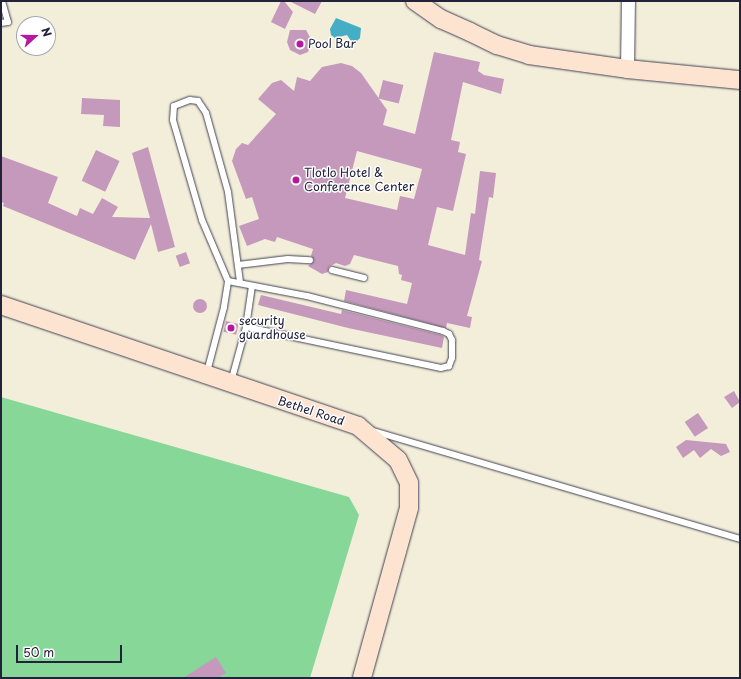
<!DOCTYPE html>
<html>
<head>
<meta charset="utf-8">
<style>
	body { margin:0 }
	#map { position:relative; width:741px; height:679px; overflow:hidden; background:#f3eeda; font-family:"Playpen Sans",sans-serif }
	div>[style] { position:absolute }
	.green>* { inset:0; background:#86d798 }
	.water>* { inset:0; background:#45aec4 }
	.building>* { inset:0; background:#c499bb; transform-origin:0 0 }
	.round { border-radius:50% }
	.roads { filter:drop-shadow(0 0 1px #414153) drop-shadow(0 0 1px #414153) }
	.lane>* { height:6px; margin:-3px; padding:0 3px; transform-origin:3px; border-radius:3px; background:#fff }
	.street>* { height:13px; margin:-6.5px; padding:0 6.5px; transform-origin:6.5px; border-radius:6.5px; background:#fff }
	.secondary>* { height:18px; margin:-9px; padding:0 9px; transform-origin:9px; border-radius:9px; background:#fde4d1 }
	.dots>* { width:11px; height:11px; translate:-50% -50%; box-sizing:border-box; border:2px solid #fff; border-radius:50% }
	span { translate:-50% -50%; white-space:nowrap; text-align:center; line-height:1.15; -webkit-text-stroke:3px #fff; paint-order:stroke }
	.poi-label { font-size:12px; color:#22223b }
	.left { translate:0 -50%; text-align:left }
	.street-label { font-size:12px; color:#22223b }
	.frame { position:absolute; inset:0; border:2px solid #22223b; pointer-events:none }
	.north { position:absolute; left:16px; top:16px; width:40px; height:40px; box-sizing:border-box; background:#fff; border:1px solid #a7a7b1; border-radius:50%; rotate:69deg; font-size:11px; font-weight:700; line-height:16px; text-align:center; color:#22223b }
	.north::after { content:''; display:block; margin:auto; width:14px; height:18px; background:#b5179e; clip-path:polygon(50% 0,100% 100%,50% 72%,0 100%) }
	.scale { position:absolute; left:16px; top:645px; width:106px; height:18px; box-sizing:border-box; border:2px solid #22223b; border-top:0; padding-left:5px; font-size:12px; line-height:14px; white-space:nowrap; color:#22223b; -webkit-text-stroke:3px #fff; paint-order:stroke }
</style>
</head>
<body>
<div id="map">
	<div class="green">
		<i style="clip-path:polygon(1px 397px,349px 497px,359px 515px,310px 678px,1px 678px)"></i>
	</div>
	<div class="water">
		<i style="clip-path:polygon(336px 18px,361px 28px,360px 38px,356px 42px,351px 41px,347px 35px,335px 38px,331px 35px,330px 29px)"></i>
	</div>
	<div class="building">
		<i style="clip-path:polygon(281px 1px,284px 1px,293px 12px,285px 29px,271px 22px)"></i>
		<i style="clip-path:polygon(289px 1px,322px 1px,315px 14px)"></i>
		<i style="clip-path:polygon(290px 30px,306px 30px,312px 41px,308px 52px,300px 55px,290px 50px,287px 42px)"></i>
		<i style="clip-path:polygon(evenodd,434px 52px,480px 62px,478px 71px,484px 75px,504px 79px,501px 94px,463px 82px,451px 140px,460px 142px,458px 152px,466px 154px,453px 211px,437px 207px,428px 245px,465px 255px,471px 213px,475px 214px,480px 171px,496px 173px,493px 198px,489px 197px,479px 260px,482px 261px,467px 316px,472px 317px,470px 328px,447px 323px,446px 328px,344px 301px,346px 290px,407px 304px,412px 283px,401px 280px,402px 275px,399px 274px,398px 266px,354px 255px,350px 264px,345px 266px,336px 263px,329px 267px,328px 272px,322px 274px,308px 266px,314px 261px,311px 256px,313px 249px,277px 237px,275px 242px,265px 239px,247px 246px,239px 226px,259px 219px,252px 197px,246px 199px,232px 161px,236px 149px,242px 143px,248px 145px,276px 114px,258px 99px,272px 83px,281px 80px,294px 91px,297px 77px,310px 81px,322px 67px,341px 63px,352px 66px,361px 73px,387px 110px,383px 125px,415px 134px,434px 52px,357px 151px,422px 169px,414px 199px,400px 196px,397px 210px,345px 198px,357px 151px)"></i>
		<i style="left:383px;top:80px;width:21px;height:19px;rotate:14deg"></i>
		<i style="clip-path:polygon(82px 98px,120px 100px,120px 127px,103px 126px,104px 115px,81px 114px)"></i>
		<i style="clip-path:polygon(148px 147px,175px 247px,158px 252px,151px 224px,135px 260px,3px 206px,4px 203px,1px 202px,1px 156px,58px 177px,48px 203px,77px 216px,80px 208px,93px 214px,102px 198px,118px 207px,112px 217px,150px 218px,132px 153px)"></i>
		<i style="left:96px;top:150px;width:26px;height:34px;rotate:25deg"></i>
		<i style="left:186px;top:252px;width:12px;height:11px;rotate:70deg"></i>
		<i style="clip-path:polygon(261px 295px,341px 314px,342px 310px,441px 335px,444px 337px,442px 348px,348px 328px,258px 305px)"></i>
		<i class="round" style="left:193px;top:299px;width:14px;height:14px"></i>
		<i style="left:226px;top:321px;width:13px;height:11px;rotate:13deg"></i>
		<i style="clip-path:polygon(734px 391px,740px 402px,732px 408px,724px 397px)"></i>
		<i style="left:698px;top:413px;width:18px;height:16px;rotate:56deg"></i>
		<i style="clip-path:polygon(686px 440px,726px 444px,730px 452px,721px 456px,711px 449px,700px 458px,694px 450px,683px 458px,676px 447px)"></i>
		<i style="clip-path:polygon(216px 657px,226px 673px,218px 678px,183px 678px)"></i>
	</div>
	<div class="roads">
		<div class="lane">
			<i style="left:1px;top:23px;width:7px;rotate:-8deg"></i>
			<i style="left:8px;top:22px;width:22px;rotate:-106deg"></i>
			<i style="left:238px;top:265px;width:50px;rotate:-6.8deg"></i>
			<i style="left:288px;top:259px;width:22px;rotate:3deg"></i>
			<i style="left:332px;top:270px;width:33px;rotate:14deg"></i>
			<i style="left:228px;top:281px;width:66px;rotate:-113.1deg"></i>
			<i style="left:202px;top:220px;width:104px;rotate:-106.2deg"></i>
			<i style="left:173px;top:120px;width:14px;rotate:-86deg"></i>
			<i style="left:174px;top:106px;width:17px;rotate:-21deg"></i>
			<i style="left:190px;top:100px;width:8px;rotate:7deg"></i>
			<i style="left:198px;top:101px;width:14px;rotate:56deg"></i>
			<i style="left:206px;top:113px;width:82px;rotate:74.4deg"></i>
			<i style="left:228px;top:192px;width:91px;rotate:82.4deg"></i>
			<i style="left:246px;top:327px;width:41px;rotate:-81.7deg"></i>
			<i style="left:207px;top:372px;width:67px;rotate:-75.3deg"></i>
			<i style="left:224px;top:307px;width:26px;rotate:-81deg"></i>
			<i style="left:228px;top:281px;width:80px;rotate:10.8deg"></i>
			<i style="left:307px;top:296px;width:140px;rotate:14.4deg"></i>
			<i style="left:443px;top:331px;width:7px;rotate:27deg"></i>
			<i style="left:449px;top:334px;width:7px;rotate:63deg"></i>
			<i style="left:452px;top:340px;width:18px;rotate:90deg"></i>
			<i style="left:452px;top:358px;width:9px;rotate:111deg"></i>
			<i style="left:449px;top:366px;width:8px;rotate:166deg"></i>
			<i style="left:441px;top:368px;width:199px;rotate:-168.1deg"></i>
			<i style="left:246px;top:327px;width:57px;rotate:105.3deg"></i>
			<i style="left:373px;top:431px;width:383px;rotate:16.4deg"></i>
		</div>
		<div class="street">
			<i style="left:627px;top:69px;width:68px;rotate:-89.2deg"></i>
		</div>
		<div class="secondary">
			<i style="left:415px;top:1px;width:32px;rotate:35deg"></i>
			<i style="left:441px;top:19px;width:32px;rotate:24deg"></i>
			<i style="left:470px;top:32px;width:30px;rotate:26deg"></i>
			<i style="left:497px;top:45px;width:34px;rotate:17deg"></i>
			<i style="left:529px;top:55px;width:99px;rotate:8.1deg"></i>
			<i style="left:627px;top:69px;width:114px;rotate:5.6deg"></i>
			<i style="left:1px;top:305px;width:377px;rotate:18.7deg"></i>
			<i style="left:358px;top:426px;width:52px;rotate:40.4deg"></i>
			<i style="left:398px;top:460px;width:25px;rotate:64deg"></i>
			<i style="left:409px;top:483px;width:25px;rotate:90deg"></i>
			<i style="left:409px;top:508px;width:176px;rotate:105.5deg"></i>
		</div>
	</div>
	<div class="dots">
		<i style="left:300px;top:44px;background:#b5179e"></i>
		<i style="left:296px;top:180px;background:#b5179e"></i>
		<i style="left:231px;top:328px;background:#b5179e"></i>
	</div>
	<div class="poi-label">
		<span class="left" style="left:308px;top:44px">Pool Bar</span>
		<span class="left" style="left:304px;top:180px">Tlotlo Hotel &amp;<br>Conference Center</span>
		<span class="left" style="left:239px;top:328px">security<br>guardhouse</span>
	</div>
	<div class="street-label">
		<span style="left:311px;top:411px;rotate:18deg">Bethel Road</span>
	</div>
	<div class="frame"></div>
	<div class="north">N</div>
	<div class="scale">50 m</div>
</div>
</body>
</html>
